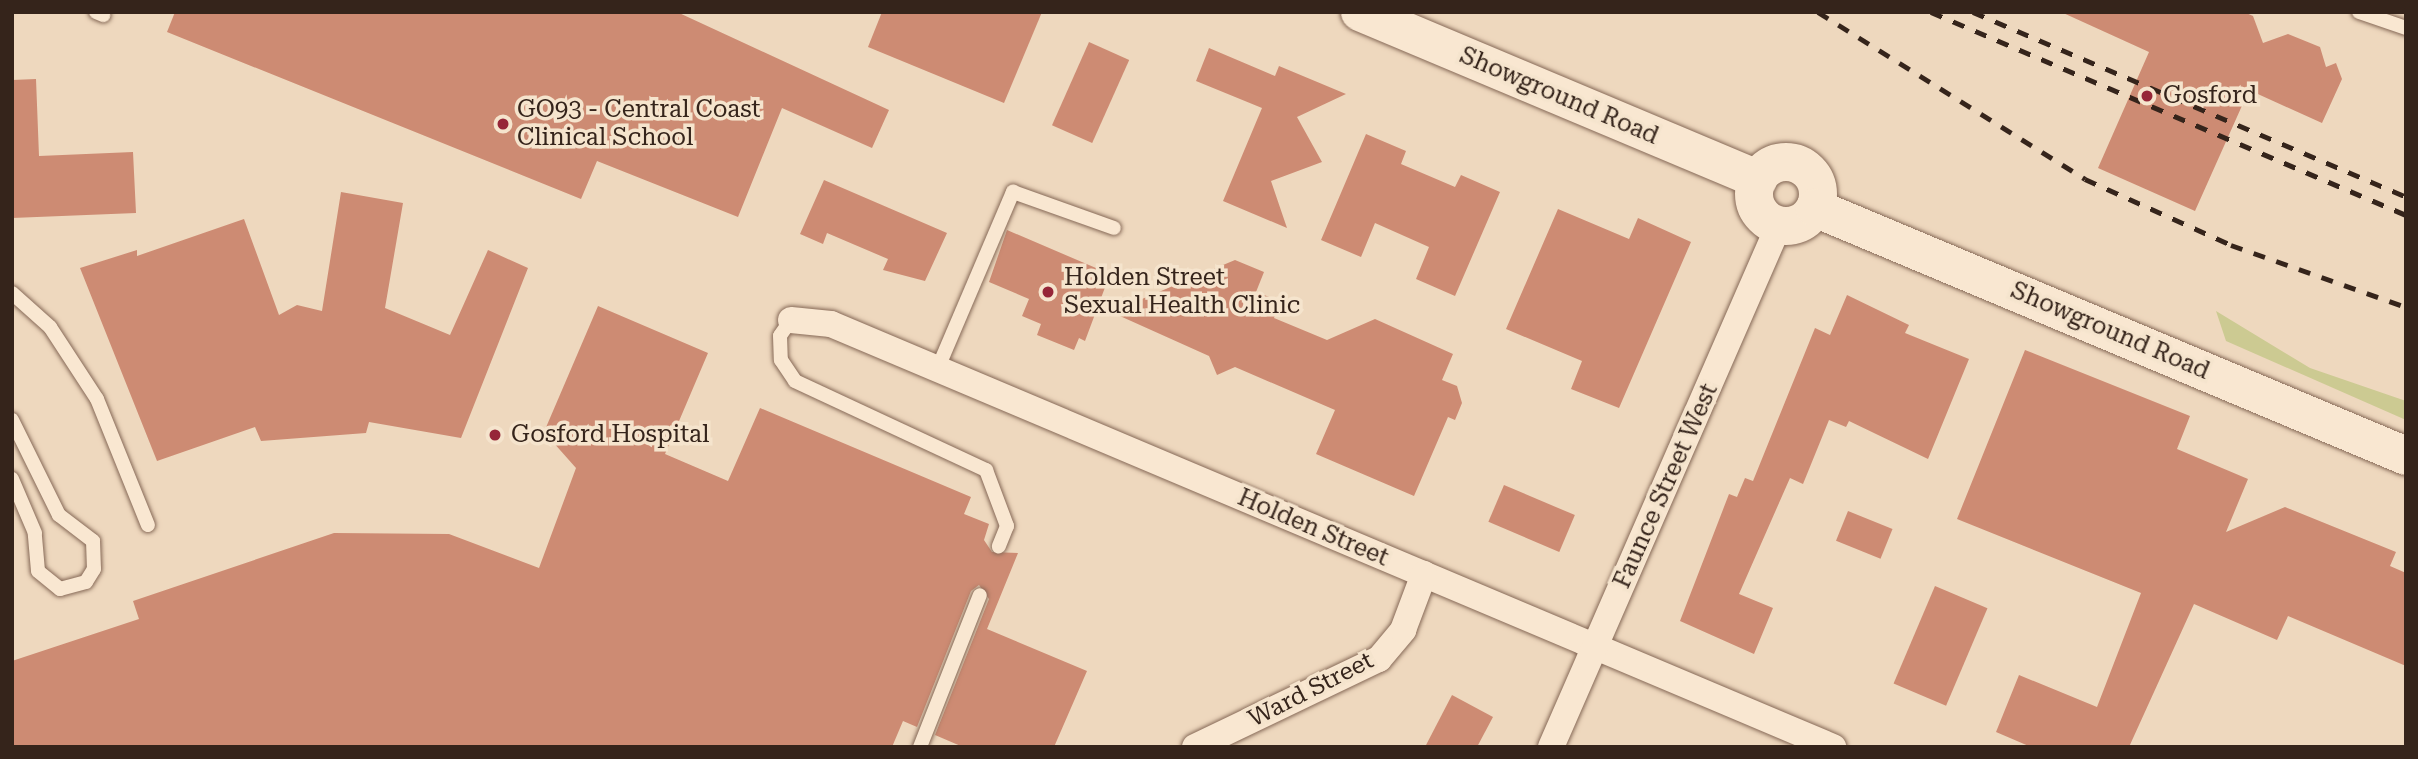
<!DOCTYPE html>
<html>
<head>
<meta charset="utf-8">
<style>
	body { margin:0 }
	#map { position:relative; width:2418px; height:759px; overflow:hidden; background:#eed8be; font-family:"Roboto Serif",serif }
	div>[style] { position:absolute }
	.green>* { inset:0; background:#ccca92 }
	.building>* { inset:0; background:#cd8b73; transform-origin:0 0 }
	.roads { filter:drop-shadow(0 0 2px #866957) drop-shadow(0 0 2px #866957) }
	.lane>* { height:14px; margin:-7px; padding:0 7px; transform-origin:7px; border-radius:7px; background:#f9e7d1 }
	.street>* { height:26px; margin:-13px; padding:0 13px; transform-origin:13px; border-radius:13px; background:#f9e7d1 }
	.secondary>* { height:38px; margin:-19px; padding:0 19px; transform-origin:19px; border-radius:19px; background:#f9e7d1 }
	.secondary>.ring { margin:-19px; padding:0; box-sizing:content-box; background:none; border:38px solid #f9e7d1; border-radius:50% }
	.rail>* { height:5px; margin-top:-2.5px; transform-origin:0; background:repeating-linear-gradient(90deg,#35241b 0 12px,transparent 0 24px) }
	.dots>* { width:19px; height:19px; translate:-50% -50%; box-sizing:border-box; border:4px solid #f5e4cd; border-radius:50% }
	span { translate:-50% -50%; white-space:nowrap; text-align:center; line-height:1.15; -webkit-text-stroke:7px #f5e4cd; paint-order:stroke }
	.street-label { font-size:24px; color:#35241b }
	.poi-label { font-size:24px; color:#35241b }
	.left { translate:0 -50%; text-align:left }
	.frame { position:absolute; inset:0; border:14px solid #35241b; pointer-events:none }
</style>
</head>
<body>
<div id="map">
	<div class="green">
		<i style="clip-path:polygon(2216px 311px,2310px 368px,2406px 401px,2406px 420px,2226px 341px)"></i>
	</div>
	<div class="building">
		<i style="clip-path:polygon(175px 12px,677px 12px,889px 110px,872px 148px,782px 108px,738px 217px,597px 161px,581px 199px,167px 32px)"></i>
		<i style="clip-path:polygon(882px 12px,1042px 12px,1004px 103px,868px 47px)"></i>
		<i style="clip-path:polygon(2061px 12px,2244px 12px,2253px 16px,2263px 43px,2288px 34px,2320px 47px,2326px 67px,2336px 63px,2342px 79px,2322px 123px,2249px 90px,2195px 211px,2098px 168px,2149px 52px)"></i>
		<i style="left:1089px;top:42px;width:44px;height:91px;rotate:24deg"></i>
		<i style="clip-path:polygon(1209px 48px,1275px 76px,1279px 66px,1346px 94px,1297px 117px,1322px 162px,1271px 181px,1287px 228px,1223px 201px,1262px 108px,1196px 81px)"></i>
		<i style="clip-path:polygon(36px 79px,39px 156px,133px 152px,136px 213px,12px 218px,12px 80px)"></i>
		<i style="clip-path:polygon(1366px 134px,1406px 151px,1401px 164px,1455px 187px,1461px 175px,1500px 192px,1455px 296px,1416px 279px,1429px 247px,1375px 223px,1361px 257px,1321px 240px)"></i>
		<i style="clip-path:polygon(824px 180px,947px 233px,925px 281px,883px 270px,888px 259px,827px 233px,823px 244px,800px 234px)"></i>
		<i style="clip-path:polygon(341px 192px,403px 203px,385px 308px,450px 335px,488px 250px,528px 268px,461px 438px,369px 422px,366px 433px,261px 441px,255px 427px,157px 461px,80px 268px,137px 250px,137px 256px,244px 219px,279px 315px,297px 305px,322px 311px)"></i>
		<i style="clip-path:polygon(1558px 209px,1629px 239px,1638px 218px,1691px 242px,1619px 408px,1571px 389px,1582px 361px,1506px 329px)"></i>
		<i style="clip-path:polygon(1007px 230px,1110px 274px,1085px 341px,1079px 338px,1074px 350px,1037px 335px,1041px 324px,1022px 316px,1029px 299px,989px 282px)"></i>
		<i style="clip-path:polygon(1235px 260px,1264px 272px,1256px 292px,1280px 301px,1274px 318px,1327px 340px,1375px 319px,1453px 354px,1442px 380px,1457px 386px,1462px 403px,1455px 420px,1448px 417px,1414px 496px,1316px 454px,1335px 410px,1235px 367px,1217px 375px,1209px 356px,1111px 312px)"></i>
		<i style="clip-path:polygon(1847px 295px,1909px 325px,1905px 333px,1969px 359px,1928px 459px,1849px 421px,1846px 427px,1829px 420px,1803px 484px,1790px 478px,1739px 594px,1773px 608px,1754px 654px,1680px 621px,1729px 494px,1737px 497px,1745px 478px,1753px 481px,1815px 328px,1830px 335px)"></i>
		<i style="clip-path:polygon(598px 306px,708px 353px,665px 454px,728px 481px,760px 408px,971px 497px,964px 514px,989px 524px,984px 540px,992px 552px,1018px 553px,987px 629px,1087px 671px,1054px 747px,963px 747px,935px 735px,989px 599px,979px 585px,971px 591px,917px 727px,903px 721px,892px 747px,12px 747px,12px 661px,139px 619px,133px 601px,334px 533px,449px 534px,539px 568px,576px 468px,544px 432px)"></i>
		<i style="clip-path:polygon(2025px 350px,2190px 416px,2177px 449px,2248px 479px,2226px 532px,2285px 507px,2396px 552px,2390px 566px,2406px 573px,2406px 666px,2288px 616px,2277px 640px,2194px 604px,2129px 747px,2031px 747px,1996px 732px,2019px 675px,2097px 707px,2141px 593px,1957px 519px)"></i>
		<i style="left:1504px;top:485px;width:77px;height:40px;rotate:23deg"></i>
		<i style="left:1848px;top:511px;width:48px;height:32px;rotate:22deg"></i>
		<i style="left:1935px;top:586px;width:57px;height:106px;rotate:23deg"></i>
		<i style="clip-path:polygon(1452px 695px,1493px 717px,1477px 747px,1425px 747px)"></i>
	</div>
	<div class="roads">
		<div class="lane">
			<i style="left:96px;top:12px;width:8px;rotate:23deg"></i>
			<i style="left:2359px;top:12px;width:50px;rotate:18.8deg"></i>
			<i style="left:12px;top:293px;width:51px;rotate:41.8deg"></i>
			<i style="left:50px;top:327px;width:86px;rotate:56.9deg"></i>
			<i style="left:97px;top:399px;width:136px;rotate:68deg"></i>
			<i style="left:791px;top:320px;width:19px;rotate:125deg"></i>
			<i style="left:780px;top:336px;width:24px;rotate:88deg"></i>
			<i style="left:781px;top:360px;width:25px;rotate:56deg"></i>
			<i style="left:795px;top:381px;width:211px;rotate:25deg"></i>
			<i style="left:986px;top:470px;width:60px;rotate:69.4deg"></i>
			<i style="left:1007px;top:526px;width:22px;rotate:112deg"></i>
			<i style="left:937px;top:370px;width:194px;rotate:-66.9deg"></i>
			<i style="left:1013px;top:192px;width:107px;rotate:19.6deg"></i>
			<i style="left:12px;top:420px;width:106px;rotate:63.7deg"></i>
			<i style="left:59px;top:515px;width:43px;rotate:37.4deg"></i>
			<i style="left:93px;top:541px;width:28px;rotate:88deg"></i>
			<i style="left:94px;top:569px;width:15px;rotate:122deg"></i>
			<i style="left:86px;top:582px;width:27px;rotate:165deg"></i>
			<i style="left:60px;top:589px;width:28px;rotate:-141deg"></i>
			<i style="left:38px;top:571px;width:38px;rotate:-95deg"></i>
			<i style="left:35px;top:533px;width:59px;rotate:-113.1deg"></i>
			<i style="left:920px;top:747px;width:163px;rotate:-68.5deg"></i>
		</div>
		<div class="street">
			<i style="left:791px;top:320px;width:40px;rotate:5.7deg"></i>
			<i style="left:831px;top:324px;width:1088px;rotate:22.89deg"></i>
			<i style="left:1195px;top:747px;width:204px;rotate:-25.6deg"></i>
			<i style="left:1379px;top:659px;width:38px;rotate:-50deg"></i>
			<i style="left:1403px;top:630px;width:60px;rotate:-69.4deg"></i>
			<i style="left:1551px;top:747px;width:570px;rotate:-66.41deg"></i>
		</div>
		<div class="secondary">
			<i style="left:1360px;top:12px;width:432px;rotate:22.8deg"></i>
			<i class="ring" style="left:1754px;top:162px;width:26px;height:26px"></i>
			<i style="left:1815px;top:208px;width:641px;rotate:22.76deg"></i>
		</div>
	</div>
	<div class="rail">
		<i style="left:1818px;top:12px;width:315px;rotate:32deg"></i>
		<i style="left:2085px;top:179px;width:160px;rotate:24.3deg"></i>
		<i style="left:2231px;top:245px;width:186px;rotate:19.5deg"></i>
		<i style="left:1931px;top:12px;width:517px;rotate:23.14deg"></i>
		<i style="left:1973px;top:12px;width:471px;rotate:23.1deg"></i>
	</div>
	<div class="dots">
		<i style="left:2147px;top:96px;background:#962638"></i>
		<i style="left:503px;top:124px;background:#962638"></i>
		<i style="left:1048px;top:292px;background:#962638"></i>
		<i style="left:495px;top:435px;background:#962638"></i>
	</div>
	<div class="street-label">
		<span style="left:1559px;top:96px;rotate:23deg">Showground Road</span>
		<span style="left:2110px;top:331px;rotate:23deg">Showground Road</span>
		<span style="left:1666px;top:486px;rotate:-66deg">Faunce Street West</span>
		<span style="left:1313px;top:528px;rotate:23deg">Holden Street</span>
		<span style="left:1311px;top:690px;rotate:-27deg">Ward Street</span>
	</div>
	<div class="poi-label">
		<span class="left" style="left:2163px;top:96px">Gosford</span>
		<span class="left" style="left:517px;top:124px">GO93 - Central Coast<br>Clinical School</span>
		<span class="left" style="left:1064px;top:292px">Holden Street<br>Sexual Health Clinic</span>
		<span class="left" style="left:511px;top:435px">Gosford Hospital</span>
	</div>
	<div class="frame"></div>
</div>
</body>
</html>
